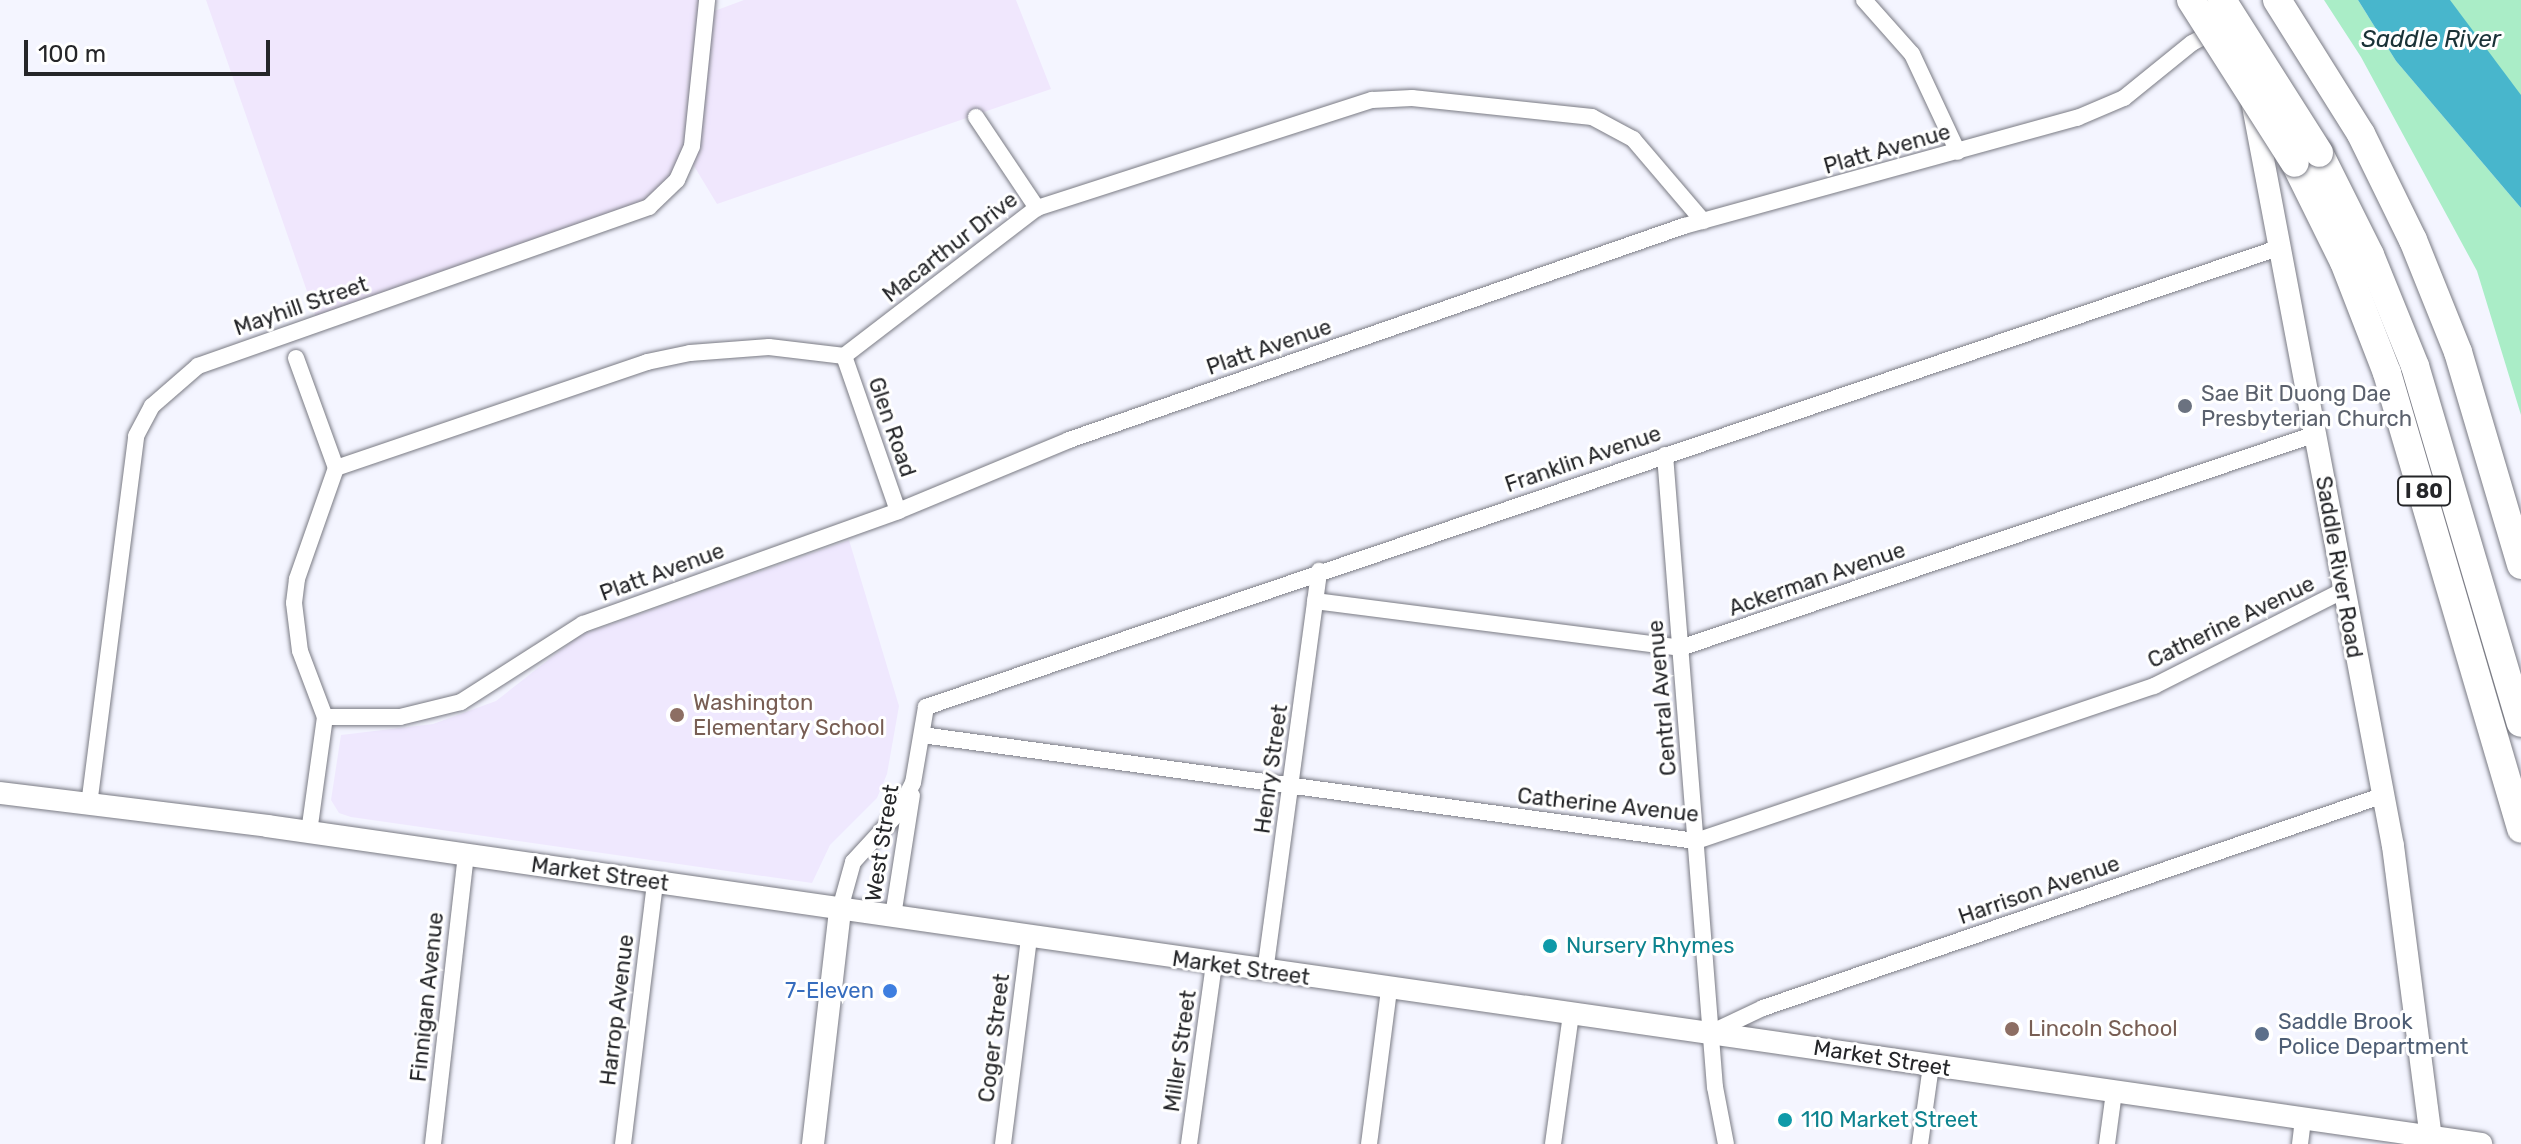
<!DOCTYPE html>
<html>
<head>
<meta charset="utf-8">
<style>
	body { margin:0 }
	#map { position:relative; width:2521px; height:1144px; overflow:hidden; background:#f4f5ff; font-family:Rubik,sans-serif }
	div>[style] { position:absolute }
	.industrial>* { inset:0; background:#f0e7fd }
	.education>* { inset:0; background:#efe8fe }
	.green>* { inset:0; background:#aaedc7 }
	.water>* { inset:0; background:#48b6cc }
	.roads { filter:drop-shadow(0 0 2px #7a7b84) drop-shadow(0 0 2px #7a7b84) }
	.street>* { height:16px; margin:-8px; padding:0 8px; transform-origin:8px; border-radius:8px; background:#fff }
	.secondary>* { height:22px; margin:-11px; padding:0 11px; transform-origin:11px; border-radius:11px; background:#fff }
	.highway>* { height:28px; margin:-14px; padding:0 14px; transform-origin:14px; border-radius:14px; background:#fff }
	.bridges { filter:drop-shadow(0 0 2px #7a7b84) drop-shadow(0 0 2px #7a7b84) }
	.highway-bridge>* { height:28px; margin:-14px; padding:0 14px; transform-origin:14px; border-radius:14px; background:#fff }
	.dots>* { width:22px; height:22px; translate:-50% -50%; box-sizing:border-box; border:4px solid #fff; border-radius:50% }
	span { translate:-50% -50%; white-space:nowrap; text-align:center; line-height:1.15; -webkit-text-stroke:6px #fff; paint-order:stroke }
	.shield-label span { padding:2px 6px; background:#fff; border:2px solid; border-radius:6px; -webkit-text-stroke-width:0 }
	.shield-label { font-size:20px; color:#252629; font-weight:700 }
	.street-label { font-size:22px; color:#252629 }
	.worship-label { font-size:22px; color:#5b616d }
	.left { translate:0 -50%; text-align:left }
	.education-label { font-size:22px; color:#785e54 }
	.culture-label { font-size:22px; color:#0d838f }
	.shop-label { font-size:22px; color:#366cbe }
	.right { translate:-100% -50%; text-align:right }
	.service-label { font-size:22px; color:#4e5e75 }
	.water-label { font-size:24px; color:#1a3237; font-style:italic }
	.scale { position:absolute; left:24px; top:40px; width:246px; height:36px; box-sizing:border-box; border:4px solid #252629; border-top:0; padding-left:10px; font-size:24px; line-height:28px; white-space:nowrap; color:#252629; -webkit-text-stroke:6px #fff; paint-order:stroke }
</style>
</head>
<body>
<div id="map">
	<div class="industrial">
		<i style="clip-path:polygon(206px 0,710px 0,709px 13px,744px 0,1016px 0,1051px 89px,717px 204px,691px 161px,655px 205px,319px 326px)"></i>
	</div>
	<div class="education">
		<i style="clip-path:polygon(849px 540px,899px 706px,887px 774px,877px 798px,830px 845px,812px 883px,351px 817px,339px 813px,331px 800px,341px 735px,433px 724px,496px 701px,580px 635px)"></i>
	</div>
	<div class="green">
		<i style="clip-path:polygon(2324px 0,2358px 0,2396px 61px,2521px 208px,2521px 415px,2477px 271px,2361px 57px)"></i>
		<i style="clip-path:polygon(2437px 0,2521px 0,2521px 105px)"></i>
	</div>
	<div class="water">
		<i style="clip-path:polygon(2358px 0,2450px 0,2521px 95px,2521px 208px,2396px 61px)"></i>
	</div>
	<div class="roads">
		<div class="street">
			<i style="left:1864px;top:0;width:72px;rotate:48.4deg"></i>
			<i style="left:1912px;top:54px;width:108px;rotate:64.9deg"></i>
			<i style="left:976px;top:117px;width:110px;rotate:56.2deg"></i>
			<i style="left:844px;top:356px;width:164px;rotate:70.8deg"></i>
			<i style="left:296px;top:358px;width:117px;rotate:70deg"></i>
			<i style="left:336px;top:468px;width:118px;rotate:109.4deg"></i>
			<i style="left:297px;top:579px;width:24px;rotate:97deg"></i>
			<i style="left:294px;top:603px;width:48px;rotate:82.9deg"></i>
			<i style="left:300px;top:651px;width:71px;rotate:69.3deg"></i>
			<i style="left:325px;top:717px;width:116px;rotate:97.9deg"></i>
			<i style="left:1665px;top:455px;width:634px;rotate:85.48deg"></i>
			<i style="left:1715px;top:1087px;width:58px;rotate:79.1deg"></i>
			<i style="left:336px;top:468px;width:329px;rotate:-18.8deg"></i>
			<i style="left:647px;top:362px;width:44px;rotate:-11.8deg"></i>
			<i style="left:690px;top:353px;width:79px;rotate:-4.3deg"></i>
			<i style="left:769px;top:347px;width:76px;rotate:6.8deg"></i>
			<i style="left:844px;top:356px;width:243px;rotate:-37.5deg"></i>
			<i style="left:1037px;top:208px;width:352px;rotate:-17.9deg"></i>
			<i style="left:1372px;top:100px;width:40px;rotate:-2.9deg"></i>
			<i style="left:1412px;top:98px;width:181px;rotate:6deg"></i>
			<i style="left:1592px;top:117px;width:47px;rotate:28.2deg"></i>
			<i style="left:1633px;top:139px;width:108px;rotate:49.5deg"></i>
			<i style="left:1315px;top:601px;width:368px;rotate:7.3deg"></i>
			<i style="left:1680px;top:648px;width:671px;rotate:-18.6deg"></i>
			<i style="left:325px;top:717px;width:75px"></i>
			<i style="left:400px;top:717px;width:63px;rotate:-13.8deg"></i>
			<i style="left:461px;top:702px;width:145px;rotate:-32.6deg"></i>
			<i style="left:583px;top:624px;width:335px;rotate:-19.7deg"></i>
			<i style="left:898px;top:511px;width:185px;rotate:-22.5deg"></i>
			<i style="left:1069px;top:440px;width:651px;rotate:-19.19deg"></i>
			<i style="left:1684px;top:226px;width:408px;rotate:-15.4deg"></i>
			<i style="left:2077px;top:118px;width:51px;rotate:-23.1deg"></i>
			<i style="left:2124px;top:98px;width:87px;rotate:-39deg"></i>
			<i style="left:2192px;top:43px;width:27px;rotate:-28deg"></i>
			<i style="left:922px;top:735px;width:781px;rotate:7.8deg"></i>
			<i style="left:1696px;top:841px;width:484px;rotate:-18.7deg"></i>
			<i style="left:2154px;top:686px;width:211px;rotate:-26.8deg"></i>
			<i style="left:89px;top:805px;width:372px;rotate:-82.7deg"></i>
			<i style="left:136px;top:436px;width:34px;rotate:-62deg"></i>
			<i style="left:152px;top:406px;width:61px;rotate:-41deg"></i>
			<i style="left:198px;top:366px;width:478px;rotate:-19.4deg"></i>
			<i style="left:649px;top:207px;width:39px;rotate:-44deg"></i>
			<i style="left:677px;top:180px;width:37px;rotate:-66deg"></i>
			<i style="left:692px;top:146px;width:147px;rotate:-84.1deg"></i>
			<i style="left:840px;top:909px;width:49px;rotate:-74.5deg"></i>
			<i style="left:853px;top:862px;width:65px;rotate:-47.5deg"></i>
			<i style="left:897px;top:814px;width:35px;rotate:-63deg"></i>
			<i style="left:913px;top:783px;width:77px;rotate:-80.3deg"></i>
			<i style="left:926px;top:707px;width:1431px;rotate:-18.75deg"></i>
			<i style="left:893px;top:916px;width:122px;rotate:-81.1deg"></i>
			<i style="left:1265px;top:972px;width:405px;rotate:-82.3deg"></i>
			<i style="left:1710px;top:1033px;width:59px;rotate:-25.3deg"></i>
			<i style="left:1763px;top:1008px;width:657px;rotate:-18.93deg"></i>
			<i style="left:433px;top:1144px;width:290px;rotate:-83.5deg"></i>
			<i style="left:623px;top:1144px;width:264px;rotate:-83deg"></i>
			<i style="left:1003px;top:1144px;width:208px;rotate:-82.8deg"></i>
			<i style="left:1189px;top:1144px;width:182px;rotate:-82.1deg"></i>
			<i style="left:1369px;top:1144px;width:156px;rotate:-82.6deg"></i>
			<i style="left:1553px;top:1144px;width:131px;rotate:-82.1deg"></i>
			<i style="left:1920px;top:1144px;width:79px;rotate:-82deg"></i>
			<i style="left:2107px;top:1144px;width:52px;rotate:-82.3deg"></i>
			<i style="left:2300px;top:1144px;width:25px;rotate:-83deg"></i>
		</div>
		<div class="secondary">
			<i style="left:2253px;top:106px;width:753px;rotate:79.29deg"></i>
			<i style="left:2393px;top:846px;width:293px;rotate:82.6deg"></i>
			<i style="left:0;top:793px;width:269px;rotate:7deg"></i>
			<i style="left:267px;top:826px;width:2237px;rotate:8.17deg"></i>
			<i style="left:813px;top:1144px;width:237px;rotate:-83.4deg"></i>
		</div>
		<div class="highway">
			<i style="left:2277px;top:0;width:158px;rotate:57.9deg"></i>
			<i style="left:2361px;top:134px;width:118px;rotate:63.9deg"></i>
			<i style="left:2413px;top:240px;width:121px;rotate:68.1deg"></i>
			<i style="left:2458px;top:352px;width:222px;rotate:73.5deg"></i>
			<i style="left:2319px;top:153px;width:114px;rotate:63.4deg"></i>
			<i style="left:2370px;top:255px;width:120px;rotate:67.9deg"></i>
			<i style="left:2415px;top:366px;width:372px;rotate:73.5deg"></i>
			<i style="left:2295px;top:163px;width:110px;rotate:63.7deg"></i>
			<i style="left:2344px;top:262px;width:119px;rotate:68.8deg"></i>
			<i style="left:2387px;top:373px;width:475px;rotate:73.6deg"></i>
		</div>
	</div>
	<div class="bridges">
		<div class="highway-bridge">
			<i style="left:2191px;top:0;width:193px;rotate:57.5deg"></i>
			<i style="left:2222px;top:0;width:181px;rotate:57.6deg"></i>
		</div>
	</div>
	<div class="dots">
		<i style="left:2185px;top:406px;background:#6b7280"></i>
		<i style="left:677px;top:715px;background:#8d6e63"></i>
		<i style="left:1550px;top:946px;background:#0f9aa8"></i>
		<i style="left:890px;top:991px;background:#3f7fe0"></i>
		<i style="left:2012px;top:1029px;background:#8d6e63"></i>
		<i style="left:2262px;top:1034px;background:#5c6f8a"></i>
		<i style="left:1785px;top:1120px;background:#0f9aa8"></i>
	</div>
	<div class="shield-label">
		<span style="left:2424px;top:491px">I 80</span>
	</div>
	<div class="street-label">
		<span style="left:1887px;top:149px;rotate:-16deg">Platt Avenue</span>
		<span style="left:950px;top:247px;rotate:-38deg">Macarthur Drive</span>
		<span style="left:301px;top:306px;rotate:-19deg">Mayhill Street</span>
		<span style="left:1269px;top:347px;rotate:-19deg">Platt Avenue</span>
		<span style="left:892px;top:427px;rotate:71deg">Glen Road</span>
		<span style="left:1583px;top:459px;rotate:-19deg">Franklin Avenue</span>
		<span style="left:2339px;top:567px;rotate:80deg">Saddle River Road</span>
		<span style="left:662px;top:572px;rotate:-20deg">Platt Avenue</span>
		<span style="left:1817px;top:579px;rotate:-19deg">Ackerman Avenue</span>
		<span style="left:2231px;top:622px;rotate:-26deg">Catherine Avenue</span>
		<span style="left:1662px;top:698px;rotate:-95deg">Central Avenue</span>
		<span style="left:1271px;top:769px;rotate:-82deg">Henry Street</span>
		<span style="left:1608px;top:805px;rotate:6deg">Catherine Avenue</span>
		<span style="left:882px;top:843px;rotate:-81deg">West Street</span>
		<span style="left:600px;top:874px;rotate:8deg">Market Street</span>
		<span style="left:2039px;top:890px;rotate:-19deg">Harrison Avenue</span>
		<span style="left:1241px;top:968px;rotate:8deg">Market Street</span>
		<span style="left:427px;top:997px;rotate:-84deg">Finnigan Avenue</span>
		<span style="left:617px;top:1010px;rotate:-83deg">Harrop Avenue</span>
		<span style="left:994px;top:1038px;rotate:-83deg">Coger Street</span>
		<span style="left:1180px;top:1051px;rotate:-82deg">Miller Street</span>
		<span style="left:1882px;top:1058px;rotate:9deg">Market Street</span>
	</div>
	<div class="worship-label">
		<span class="left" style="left:2201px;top:406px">Sae Bit Duong Dae<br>Presbyterian Church</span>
	</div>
	<div class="education-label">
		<span class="left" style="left:693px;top:715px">Washington<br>Elementary School</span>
		<span class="left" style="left:2028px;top:1029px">Lincoln School</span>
	</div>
	<div class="culture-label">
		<span class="left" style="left:1566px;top:946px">Nursery Rhymes</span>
		<span class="left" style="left:1801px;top:1120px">110 Market Street</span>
	</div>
	<div class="shop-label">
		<span class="right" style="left:874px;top:991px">7-Eleven</span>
	</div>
	<div class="service-label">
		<span class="left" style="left:2278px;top:1034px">Saddle Brook<br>Police Department</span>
	</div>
	<div class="water-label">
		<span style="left:2431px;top:40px">Saddle River</span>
	</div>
	<div class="scale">100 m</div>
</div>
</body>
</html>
